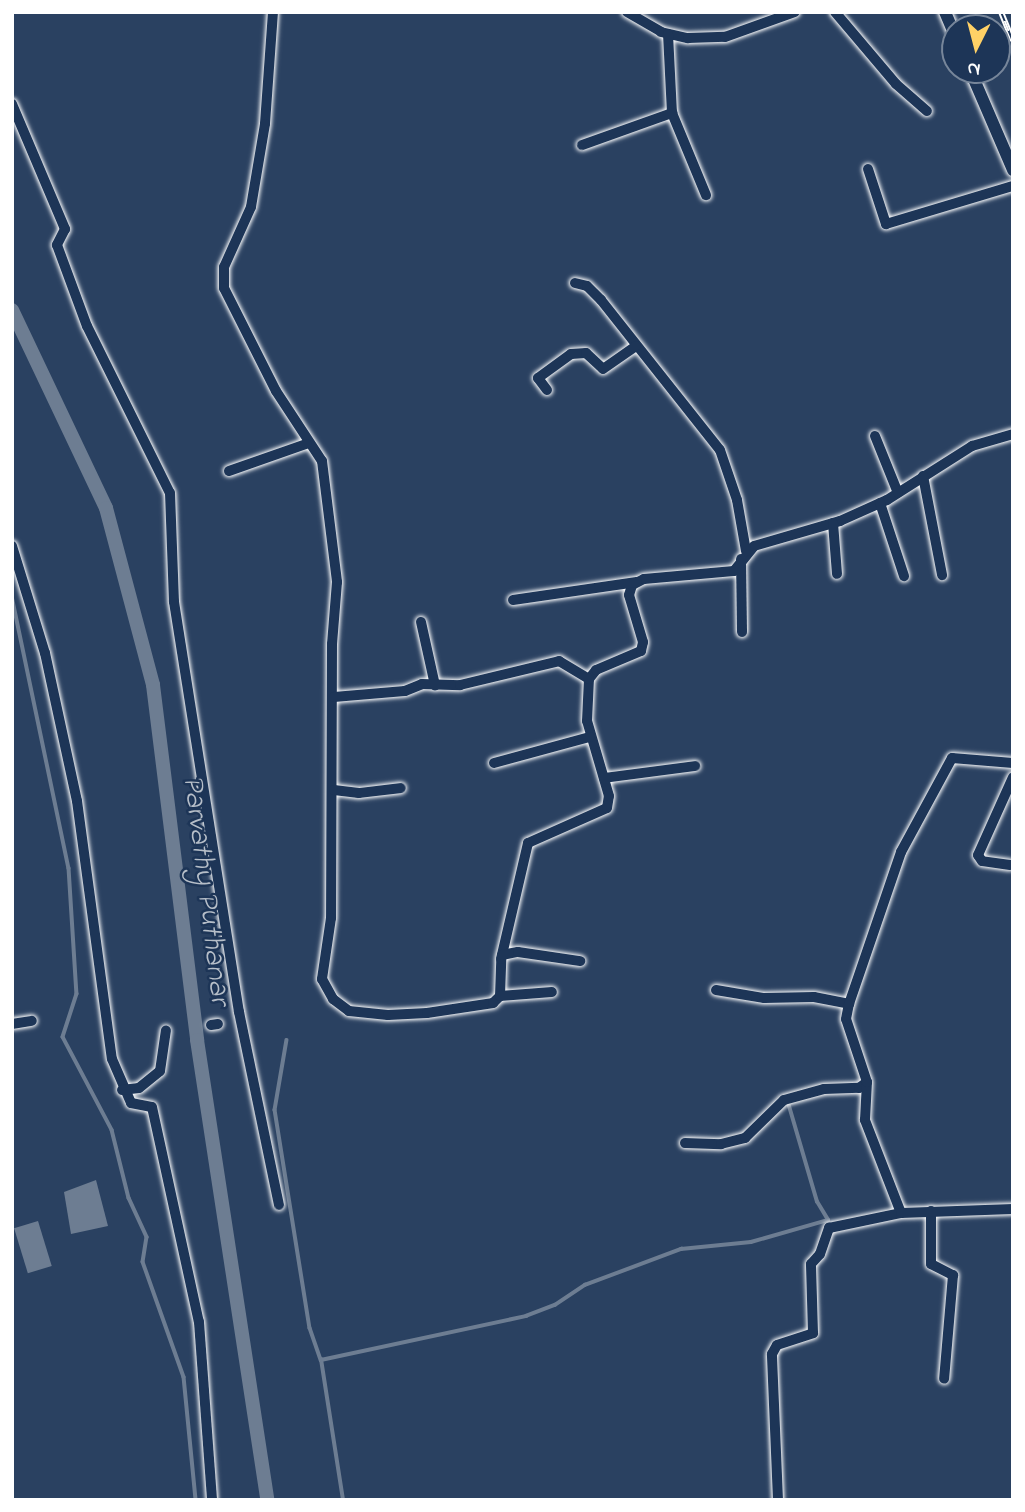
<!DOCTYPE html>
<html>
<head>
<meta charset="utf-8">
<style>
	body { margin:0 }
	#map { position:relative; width:1025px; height:1512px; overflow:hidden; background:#2a4161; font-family:"Indie Flower",sans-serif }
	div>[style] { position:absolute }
	.water>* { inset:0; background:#6d7d92; transform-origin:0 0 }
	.stream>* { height:3.5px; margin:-1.75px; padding:0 1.75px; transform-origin:1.75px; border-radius:1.75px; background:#6d7d92 }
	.canal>* { height:14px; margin:-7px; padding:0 7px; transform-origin:7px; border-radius:7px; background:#6d7d92 }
	.roads { filter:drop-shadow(0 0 2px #fff) drop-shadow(0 0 2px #fff) }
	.minor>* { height:10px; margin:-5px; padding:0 5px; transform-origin:5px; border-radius:5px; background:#1d3557 }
	.tertiary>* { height:12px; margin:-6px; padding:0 6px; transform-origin:6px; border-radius:6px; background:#1d3557 }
	.rail>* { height:6px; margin-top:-3px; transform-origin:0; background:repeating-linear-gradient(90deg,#1d3557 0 10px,#fff 0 20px); box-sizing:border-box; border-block:2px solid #fff }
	span { translate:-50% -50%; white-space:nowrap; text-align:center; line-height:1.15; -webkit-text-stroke:5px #1d3557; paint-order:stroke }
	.water-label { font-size:30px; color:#b6bec8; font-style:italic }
	.frame { position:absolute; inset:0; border:14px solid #fff; pointer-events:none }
	.north { position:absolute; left:941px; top:14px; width:70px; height:70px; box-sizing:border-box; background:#1d3557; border:2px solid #77869a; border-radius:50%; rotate:186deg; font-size:19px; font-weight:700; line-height:28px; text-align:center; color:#fff }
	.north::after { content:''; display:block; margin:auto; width:24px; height:32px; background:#ffd166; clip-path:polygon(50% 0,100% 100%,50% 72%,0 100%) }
</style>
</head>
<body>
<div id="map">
	<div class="water">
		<i style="clip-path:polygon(96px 1180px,108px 1226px,71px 1234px,64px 1192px)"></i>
		<i style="left:38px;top:1221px;width:47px;height:25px;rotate:73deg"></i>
	</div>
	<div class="stream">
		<i style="left:12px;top:596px;width:278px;rotate:78.2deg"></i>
		<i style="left:69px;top:868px;width:126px;rotate:86.4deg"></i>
		<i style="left:77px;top:994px;width:45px;rotate:108deg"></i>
		<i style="left:63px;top:1037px;width:105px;rotate:62.2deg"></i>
		<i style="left:112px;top:1130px;width:70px;rotate:76deg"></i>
		<i style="left:129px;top:1198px;width:43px;rotate:65.2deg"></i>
		<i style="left:147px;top:1237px;width:25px;rotate:99deg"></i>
		<i style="left:143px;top:1262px;width:122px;rotate:70.4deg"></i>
		<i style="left:184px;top:1377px;width:124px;rotate:84.4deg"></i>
		<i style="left:287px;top:1040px;width:71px;rotate:99.7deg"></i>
		<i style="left:275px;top:1110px;width:221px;rotate:80.9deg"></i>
		<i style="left:310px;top:1328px;width:34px;rotate:71deg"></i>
		<i style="left:343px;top:1500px;width:142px;rotate:-98.9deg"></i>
		<i style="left:321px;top:1360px;width:210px;rotate:-12.1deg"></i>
		<i style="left:526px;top:1316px;width:31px;rotate:-21deg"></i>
		<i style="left:555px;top:1305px;width:36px;rotate:-34deg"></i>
		<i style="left:585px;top:1285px;width:103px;rotate:-20.6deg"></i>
		<i style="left:681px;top:1249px;width:70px;rotate:-5.7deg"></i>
		<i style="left:751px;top:1242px;width:80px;rotate:-15.9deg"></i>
		<i style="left:828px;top:1220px;width:21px;rotate:-121deg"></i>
		<i style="left:817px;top:1202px;width:100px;rotate:-106.3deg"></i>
	</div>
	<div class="canal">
		<i style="left:12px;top:310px;width:219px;rotate:64.6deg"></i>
		<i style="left:106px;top:508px;width:183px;rotate:75.1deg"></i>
		<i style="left:153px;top:685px;width:358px;rotate:82.9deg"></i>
		<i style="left:197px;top:1040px;width:465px;rotate:81.3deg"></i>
	</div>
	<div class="roads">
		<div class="minor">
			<i style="left:273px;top:12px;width:112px;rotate:94.1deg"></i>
			<i style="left:265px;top:124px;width:84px;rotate:99.6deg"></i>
			<i style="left:251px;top:207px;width:66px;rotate:114.2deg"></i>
			<i style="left:224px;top:267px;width:21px;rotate:90deg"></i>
			<i style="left:224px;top:288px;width:115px;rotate:63.2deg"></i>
			<i style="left:276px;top:391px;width:84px;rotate:56.7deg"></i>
			<i style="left:322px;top:461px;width:122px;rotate:82.9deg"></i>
			<i style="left:337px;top:582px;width:62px;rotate:94.6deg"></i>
			<i style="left:332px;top:644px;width:274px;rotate:90.2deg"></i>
			<i style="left:331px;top:918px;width:62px;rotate:98.4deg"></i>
			<i style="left:322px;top:979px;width:23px;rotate:61deg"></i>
			<i style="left:333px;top:999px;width:20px;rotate:37deg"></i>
			<i style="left:349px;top:1011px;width:39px;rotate:6deg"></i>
			<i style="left:388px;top:1015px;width:39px;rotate:-3deg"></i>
			<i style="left:427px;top:1013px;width:67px;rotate:-8.6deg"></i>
			<i style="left:493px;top:1003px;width:10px;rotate:-45deg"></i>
			<i style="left:500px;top:996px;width:37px;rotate:-88deg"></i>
			<i style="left:501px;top:959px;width:119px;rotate:-76.9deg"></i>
			<i style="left:528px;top:843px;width:86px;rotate:-23.9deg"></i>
			<i style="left:607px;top:808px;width:12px;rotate:-81deg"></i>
			<i style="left:609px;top:796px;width:78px;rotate:-106.3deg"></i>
			<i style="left:587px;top:721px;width:42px;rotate:-87.3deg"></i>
			<i style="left:589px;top:679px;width:11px;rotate:-52deg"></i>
			<i style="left:596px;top:670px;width:49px;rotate:-22.9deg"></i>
			<i style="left:641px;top:651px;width:9px;rotate:-77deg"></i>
			<i style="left:643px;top:642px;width:49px;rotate:-106.6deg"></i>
			<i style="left:629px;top:595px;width:10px;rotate:-73deg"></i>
			<i style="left:632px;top:585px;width:13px;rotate:-27deg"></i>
			<i style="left:644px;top:579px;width:90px;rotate:-5.1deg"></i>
			<i style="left:734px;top:571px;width:32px;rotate:-51deg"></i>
			<i style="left:754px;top:546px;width:90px;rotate:-16.2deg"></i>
			<i style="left:840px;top:521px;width:51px;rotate:-24.1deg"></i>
			<i style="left:887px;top:500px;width:101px;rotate:-32.4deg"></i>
			<i style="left:972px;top:446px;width:43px;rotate:-16.3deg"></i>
			<i style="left:627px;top:12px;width:39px;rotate:30deg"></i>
			<i style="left:661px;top:32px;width:28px;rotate:13deg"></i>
			<i style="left:688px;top:38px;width:37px;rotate:-2deg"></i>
			<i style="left:725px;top:37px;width:74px;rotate:-19.7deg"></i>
			<i style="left:835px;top:12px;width:94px;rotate:49.7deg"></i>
			<i style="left:896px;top:84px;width:41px;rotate:41.1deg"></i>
			<i style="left:668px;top:34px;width:79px;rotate:87.1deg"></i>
			<i style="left:672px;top:113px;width:89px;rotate:67.5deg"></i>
			<i style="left:12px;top:104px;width:136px;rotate:67deg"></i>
			<i style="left:65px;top:229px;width:18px;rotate:117deg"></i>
			<i style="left:57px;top:245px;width:86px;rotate:69.7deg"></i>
			<i style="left:87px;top:326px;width:186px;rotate:63.6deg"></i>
			<i style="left:170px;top:493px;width:109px;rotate:87.9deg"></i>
			<i style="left:174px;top:602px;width:415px;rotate:81deg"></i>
			<i style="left:239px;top:1012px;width:197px;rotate:78.3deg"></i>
			<i style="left:582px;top:145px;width:96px;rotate:-19.6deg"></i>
			<i style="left:868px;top:169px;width:58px;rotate:71.9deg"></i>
			<i style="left:886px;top:224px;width:133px;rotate:-16.7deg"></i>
			<i style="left:575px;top:283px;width:12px;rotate:14deg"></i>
			<i style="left:587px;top:286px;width:20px;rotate:45deg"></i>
			<i style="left:601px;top:300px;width:191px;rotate:51.6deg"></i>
			<i style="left:720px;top:450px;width:53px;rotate:71.2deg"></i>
			<i style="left:737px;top:500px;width:52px;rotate:80deg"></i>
			<i style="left:547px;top:390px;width:15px;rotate:-127deg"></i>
			<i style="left:538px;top:378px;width:41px;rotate:-36deg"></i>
			<i style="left:571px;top:354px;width:15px;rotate:-4deg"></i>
			<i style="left:586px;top:353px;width:23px;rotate:43deg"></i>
			<i style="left:603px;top:369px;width:40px;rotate:-34.9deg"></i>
			<i style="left:875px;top:436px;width:61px;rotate:68deg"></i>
			<i style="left:229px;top:471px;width:82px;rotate:-19.3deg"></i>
			<i style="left:923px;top:476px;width:101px;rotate:79.1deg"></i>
			<i style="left:880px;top:503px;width:77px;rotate:71.8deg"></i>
			<i style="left:833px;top:523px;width:51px;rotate:85.5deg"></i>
			<i style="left:12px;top:546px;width:112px;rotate:72.9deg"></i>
			<i style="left:45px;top:653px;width:151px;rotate:77.8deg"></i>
			<i style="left:77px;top:801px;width:260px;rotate:82.3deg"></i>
			<i style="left:112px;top:1059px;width:48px;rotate:66.6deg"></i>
			<i style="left:131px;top:1103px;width:21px;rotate:11deg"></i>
			<i style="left:152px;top:1107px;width:220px;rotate:77.7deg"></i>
			<i style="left:199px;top:1322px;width:178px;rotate:85.8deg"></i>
			<i style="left:741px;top:559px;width:73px;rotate:89.2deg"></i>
			<i style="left:513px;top:600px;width:125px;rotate:-8.3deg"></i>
			<i style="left:421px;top:622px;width:65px;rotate:77.5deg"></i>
			<i style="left:334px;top:697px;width:71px;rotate:-4.8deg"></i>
			<i style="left:405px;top:691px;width:18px;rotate:-22deg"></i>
			<i style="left:422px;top:684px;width:38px;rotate:2deg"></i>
			<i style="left:460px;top:685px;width:102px;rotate:-13.6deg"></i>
			<i style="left:559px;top:661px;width:35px;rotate:31deg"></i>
			<i style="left:494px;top:763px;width:99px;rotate:-15.2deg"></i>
			<i style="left:604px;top:778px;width:92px;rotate:-7.5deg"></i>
			<i style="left:334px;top:790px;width:25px;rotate:7deg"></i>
			<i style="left:359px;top:793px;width:42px;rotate:-6.8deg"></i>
			<i style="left:1010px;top:865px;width:28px;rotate:-172deg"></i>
			<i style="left:982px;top:861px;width:7px;rotate:-124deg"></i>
			<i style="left:978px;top:855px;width:85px;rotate:-65.8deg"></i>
			<i style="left:502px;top:955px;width:16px;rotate:-11deg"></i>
			<i style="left:518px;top:952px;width:63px;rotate:8.3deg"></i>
			<i style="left:716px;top:990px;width:49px;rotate:9.5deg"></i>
			<i style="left:764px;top:998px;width:50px;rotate:-1.1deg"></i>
			<i style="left:814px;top:997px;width:36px;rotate:11deg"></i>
			<i style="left:500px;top:996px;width:52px;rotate:-4.4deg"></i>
			<i style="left:12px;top:1024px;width:20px;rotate:-9deg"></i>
			<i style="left:211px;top:1025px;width:7px;rotate:-8deg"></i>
			<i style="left:122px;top:1090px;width:17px;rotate:-7deg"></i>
			<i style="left:139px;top:1088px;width:27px;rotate:-39deg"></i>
			<i style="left:160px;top:1071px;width:41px;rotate:-81.7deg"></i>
			<i style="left:685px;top:1143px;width:36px;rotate:2deg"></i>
			<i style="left:721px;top:1144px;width:25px;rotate:-14deg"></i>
			<i style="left:745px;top:1138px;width:54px;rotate:-44.3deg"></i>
			<i style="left:784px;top:1100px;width:41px;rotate:-15.4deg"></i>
			<i style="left:824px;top:1089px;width:35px;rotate:-2deg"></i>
			<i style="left:859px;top:1088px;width:10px;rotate:-37deg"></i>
			<i style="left:931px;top:1211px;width:53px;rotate:90deg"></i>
			<i style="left:931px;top:1264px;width:25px;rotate:27deg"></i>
			<i style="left:953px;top:1275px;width:104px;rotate:94.9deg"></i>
			<i style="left:901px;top:1213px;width:100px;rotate:-111.2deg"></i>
			<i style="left:865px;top:1120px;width:38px;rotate:-87deg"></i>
			<i style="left:867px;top:1082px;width:66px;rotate:-108.4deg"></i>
			<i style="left:846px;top:1019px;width:15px;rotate:-79deg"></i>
			<i style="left:849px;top:1004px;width:161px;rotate:-71.1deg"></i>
			<i style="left:901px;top:852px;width:107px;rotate:-61.5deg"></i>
			<i style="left:952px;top:758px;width:61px;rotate:4.7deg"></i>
			<i style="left:778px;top:1500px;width:146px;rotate:-92.4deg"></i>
			<i style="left:772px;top:1354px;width:10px;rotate:-61deg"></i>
			<i style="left:777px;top:1345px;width:38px;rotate:-18deg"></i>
			<i style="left:813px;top:1333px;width:69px;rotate:-91.7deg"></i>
			<i style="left:811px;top:1264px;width:13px;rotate:-48deg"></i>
			<i style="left:820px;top:1254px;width:28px;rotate:-71deg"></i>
			<i style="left:829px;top:1228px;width:74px;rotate:-11.8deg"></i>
			<i style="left:901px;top:1213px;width:112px;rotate:-2deg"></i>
		</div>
		<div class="tertiary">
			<i style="left:945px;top:12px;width:25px;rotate:67deg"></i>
			<i style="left:970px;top:70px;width:109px;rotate:66.7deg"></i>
		</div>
	</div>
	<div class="rail">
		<i style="left:1001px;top:12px;width:31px;rotate:68deg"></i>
	</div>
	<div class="water-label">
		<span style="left:205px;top:890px;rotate:83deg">Parvathy Puthanar</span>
	</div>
	<div class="frame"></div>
	<div class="north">N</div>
</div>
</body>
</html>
